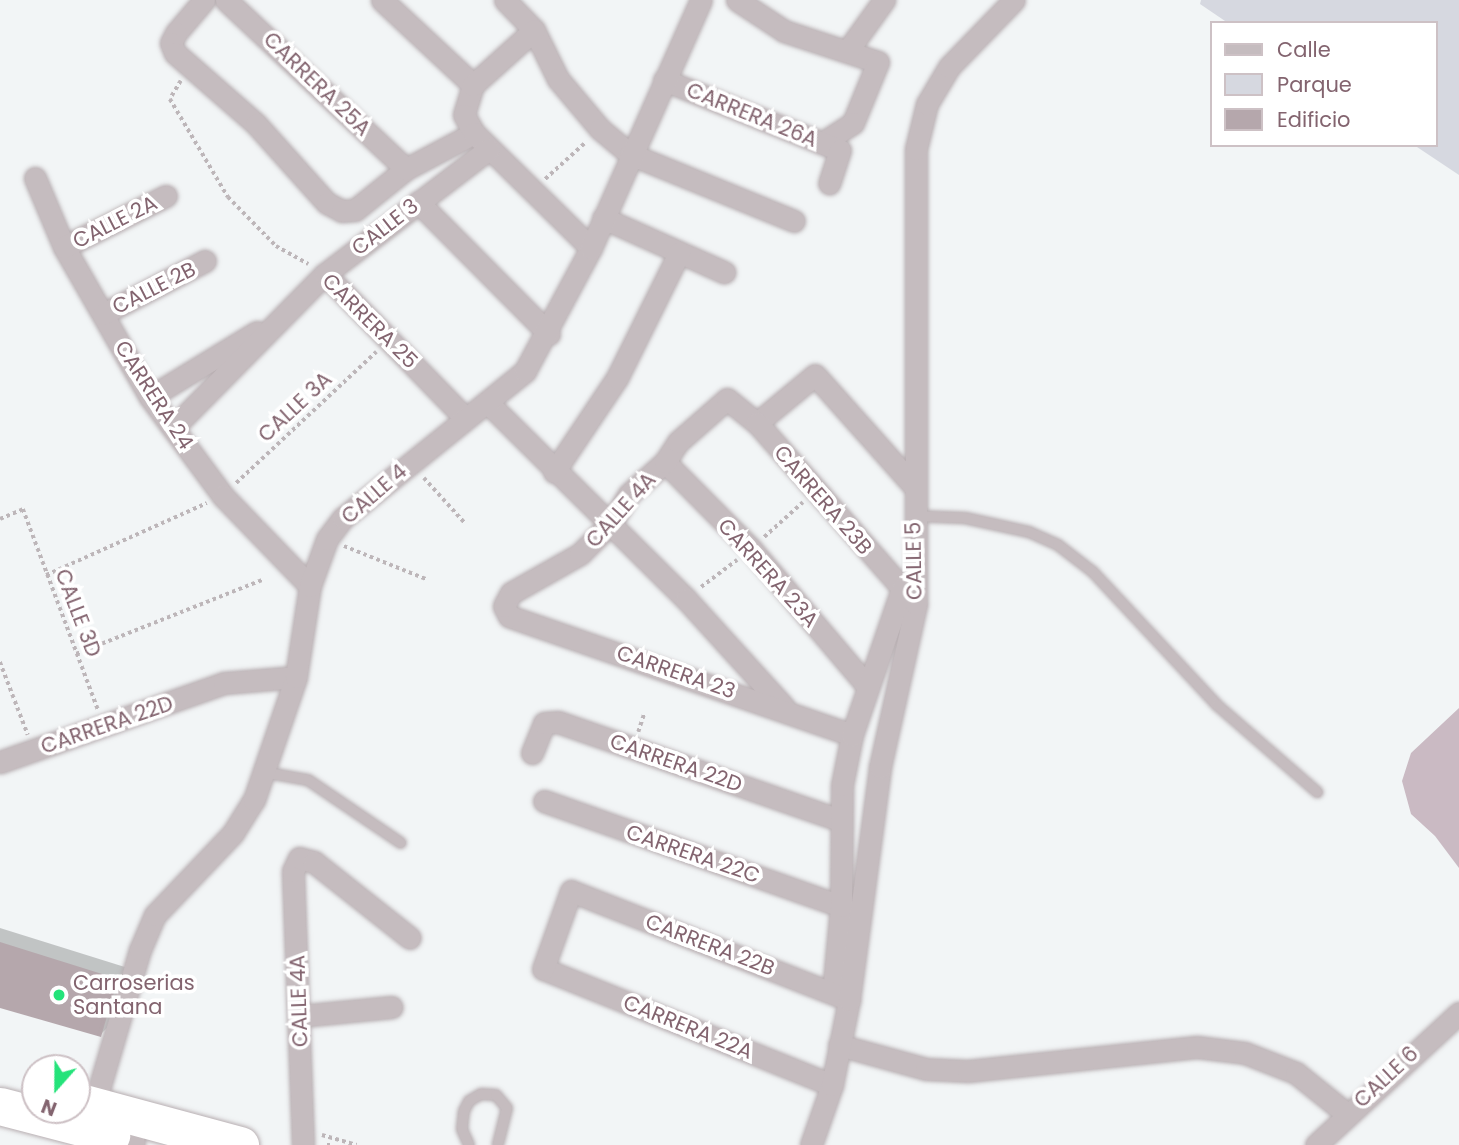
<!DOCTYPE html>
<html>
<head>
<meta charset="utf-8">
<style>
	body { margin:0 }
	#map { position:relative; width:1459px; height:1145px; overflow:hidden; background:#f2f5f6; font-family:Poppins,sans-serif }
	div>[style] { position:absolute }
	.green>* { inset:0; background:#d6d8e0 }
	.water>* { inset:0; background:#cabac3 }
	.shadow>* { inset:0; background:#0003 }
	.building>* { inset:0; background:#b5a7ac }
	.path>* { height:3.5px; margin-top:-1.75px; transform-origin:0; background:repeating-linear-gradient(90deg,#bdb6b9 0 3.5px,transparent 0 7px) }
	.roads { filter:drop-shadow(0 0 2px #b8afb2) drop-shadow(0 0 2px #b8afb2) }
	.lane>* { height:10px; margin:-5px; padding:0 5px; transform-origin:5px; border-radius:5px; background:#c5bcbf }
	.street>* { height:21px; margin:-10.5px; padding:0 10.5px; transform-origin:10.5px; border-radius:10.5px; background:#c5bcbf }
	.highway>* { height:37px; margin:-18.5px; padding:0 18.5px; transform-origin:18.5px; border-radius:18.5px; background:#fff }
	.dots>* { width:19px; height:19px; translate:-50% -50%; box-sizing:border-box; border:4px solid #fff; border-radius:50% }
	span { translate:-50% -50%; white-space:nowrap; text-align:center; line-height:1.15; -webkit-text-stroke:7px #fff; paint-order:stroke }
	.street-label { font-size:21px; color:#83646f }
	.poi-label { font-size:21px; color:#83646f }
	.left { translate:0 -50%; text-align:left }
	.legend { position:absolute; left:1210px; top:21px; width:228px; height:126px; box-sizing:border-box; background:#fff; border:2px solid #cdc1c5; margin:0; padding:9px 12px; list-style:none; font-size:21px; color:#83646f }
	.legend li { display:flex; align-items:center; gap:14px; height:35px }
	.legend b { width:35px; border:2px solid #cdc1c5 }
	.north { position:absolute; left:21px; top:1054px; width:70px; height:70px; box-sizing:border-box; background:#fff; border:2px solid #cdc1c5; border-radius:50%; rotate:201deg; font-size:19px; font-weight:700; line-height:28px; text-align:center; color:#83646f }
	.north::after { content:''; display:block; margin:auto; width:24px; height:32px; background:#24e37a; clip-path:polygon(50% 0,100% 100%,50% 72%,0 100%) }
</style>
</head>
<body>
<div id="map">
	<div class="green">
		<i style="clip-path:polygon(1201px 0,1459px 0,1459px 175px,1414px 145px,1436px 145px,1436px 23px,1228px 23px,1200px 4px)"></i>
	</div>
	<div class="water">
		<i style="clip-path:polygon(1459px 708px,1459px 868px,1435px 836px,1411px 814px,1402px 781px,1411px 753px)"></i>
	</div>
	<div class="shadow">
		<i style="clip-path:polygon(0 928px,128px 968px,111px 1024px,100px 1035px,0 1006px)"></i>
	</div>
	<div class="building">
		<i style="clip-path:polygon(0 942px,118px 979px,101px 1037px,0 1008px)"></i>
	</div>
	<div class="path">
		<i style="left:181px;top:81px;width:21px;rotate:121deg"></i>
		<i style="left:170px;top:99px;width:114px;rotate:59.4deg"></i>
		<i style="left:228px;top:197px;width:69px;rotate:45.6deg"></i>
		<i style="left:276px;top:246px;width:37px;rotate:29deg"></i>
		<i style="left:545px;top:179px;width:55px;rotate:-42.1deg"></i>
		<i style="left:424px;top:478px;width:61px;rotate:47.7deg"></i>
		<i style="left:236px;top:483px;width:192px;rotate:-43.1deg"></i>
		<i style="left:0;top:519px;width:25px;rotate:-23deg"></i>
		<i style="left:23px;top:509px;width:215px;rotate:69.5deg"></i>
		<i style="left:764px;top:537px;width:52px;rotate:-41.9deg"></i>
		<i style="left:344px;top:546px;width:88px;rotate:21.9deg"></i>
		<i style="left:46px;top:575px;width:176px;rotate:-24.1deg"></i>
		<i style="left:701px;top:587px;width:45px;rotate:-36.9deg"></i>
		<i style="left:76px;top:654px;width:200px;rotate:-21.7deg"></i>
		<i style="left:0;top:662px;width:78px;rotate:69deg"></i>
		<i style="left:638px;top:732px;width:19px;rotate:-72deg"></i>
		<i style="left:322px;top:1135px;width:36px;rotate:16deg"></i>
		<i style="left:327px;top:1145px;width:5px"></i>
	</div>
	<div class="roads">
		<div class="lane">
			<i style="left:914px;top:516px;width:51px;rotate:2.2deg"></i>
			<i style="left:965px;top:518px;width:66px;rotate:12.3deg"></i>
			<i style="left:1029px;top:532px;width:32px;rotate:24deg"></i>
			<i style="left:1058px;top:545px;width:44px;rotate:37.6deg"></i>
			<i style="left:1093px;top:572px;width:182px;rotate:47deg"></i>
			<i style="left:1217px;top:705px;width:133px;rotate:41deg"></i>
			<i style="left:263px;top:772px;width:46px;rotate:10.1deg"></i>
			<i style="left:308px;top:780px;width:112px;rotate:34.1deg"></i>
			<i style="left:469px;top:1145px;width:17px;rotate:-114deg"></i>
			<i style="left:462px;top:1129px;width:18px;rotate:-84deg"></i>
			<i style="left:464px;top:1111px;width:11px;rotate:-63deg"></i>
			<i style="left:469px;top:1101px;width:14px;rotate:-30deg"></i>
			<i style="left:481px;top:1094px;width:15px;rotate:4deg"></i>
			<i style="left:496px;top:1095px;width:17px;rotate:50deg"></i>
			<i style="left:507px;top:1108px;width:38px;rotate:104deg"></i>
		</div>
		<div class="street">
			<i style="left:204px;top:0;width:43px;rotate:130.3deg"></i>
			<i style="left:176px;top:33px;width:11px;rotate:117deg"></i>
			<i style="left:171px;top:43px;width:11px;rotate:68deg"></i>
			<i style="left:175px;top:53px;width:108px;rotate:41.2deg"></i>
			<i style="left:256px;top:124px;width:106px;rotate:48.1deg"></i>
			<i style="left:327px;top:203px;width:17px;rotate:28deg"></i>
			<i style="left:342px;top:211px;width:13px;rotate:-4deg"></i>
			<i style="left:355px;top:210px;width:65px;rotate:-38.8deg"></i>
			<i style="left:406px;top:169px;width:77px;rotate:-27.9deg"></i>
			<i style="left:226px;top:0;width:247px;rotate:43.2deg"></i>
			<i style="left:382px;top:0;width:125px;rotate:43deg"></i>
			<i style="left:505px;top:0;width:42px;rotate:46deg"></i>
			<i style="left:534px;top:30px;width:55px;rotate:63.9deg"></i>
			<i style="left:558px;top:79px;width:65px;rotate:50deg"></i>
			<i style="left:600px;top:129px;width:39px;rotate:40deg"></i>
			<i style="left:630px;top:154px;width:177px;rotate:22.2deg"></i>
			<i style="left:737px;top:0;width:56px;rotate:33.4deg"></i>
			<i style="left:784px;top:31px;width:99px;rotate:18.3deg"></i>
			<i style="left:878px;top:62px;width:66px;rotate:112.3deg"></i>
			<i style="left:853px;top:123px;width:37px;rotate:147deg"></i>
			<i style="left:848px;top:50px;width:62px;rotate:-54.2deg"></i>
			<i style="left:664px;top:80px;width:189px;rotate:21.7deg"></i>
			<i style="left:840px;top:150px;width:35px;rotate:108deg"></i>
			<i style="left:473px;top:85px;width:31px;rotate:107deg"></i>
			<i style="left:464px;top:115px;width:21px;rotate:61deg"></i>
			<i style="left:474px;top:133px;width:164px;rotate:44.5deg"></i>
			<i style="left:473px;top:85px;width:82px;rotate:-42deg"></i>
			<i style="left:35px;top:178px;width:75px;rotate:67.2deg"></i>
			<i style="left:64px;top:247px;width:173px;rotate:60.2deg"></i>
			<i style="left:150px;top:397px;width:123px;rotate:53.6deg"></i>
			<i style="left:223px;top:496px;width:125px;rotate:46deg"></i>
			<i style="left:418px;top:202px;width:186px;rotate:45.2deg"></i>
			<i style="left:603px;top:218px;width:133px;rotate:24.1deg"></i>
			<i style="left:64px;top:247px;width:114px;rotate:-26.6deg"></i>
			<i style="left:325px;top:274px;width:201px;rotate:45.8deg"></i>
			<i style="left:103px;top:314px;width:115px;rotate:-27.5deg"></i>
			<i style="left:150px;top:397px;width:125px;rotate:-31.3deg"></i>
			<i style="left:487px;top:402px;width:280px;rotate:44.7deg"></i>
			<i style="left:686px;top:599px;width:146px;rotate:47.8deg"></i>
			<i style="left:757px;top:423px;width:75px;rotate:-39.6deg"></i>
			<i style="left:815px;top:375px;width:147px;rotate:48.3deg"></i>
			<i style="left:173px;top:428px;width:216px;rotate:-45.4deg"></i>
			<i style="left:325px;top:274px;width:205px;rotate:-37.3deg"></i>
			<i style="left:665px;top:462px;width:122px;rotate:45.3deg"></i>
			<i style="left:751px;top:549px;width:181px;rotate:49.7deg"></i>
			<i style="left:554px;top:472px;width:113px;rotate:-56.2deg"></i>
			<i style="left:617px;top:378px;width:140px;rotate:-63.6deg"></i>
			<i style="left:852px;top:735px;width:363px;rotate:-160.9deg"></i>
			<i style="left:509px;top:616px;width:11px;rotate:-117deg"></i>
			<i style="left:504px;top:606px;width:15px;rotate:-62deg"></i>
			<i style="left:511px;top:593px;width:79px;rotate:-29.5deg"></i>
			<i style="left:580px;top:554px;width:44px;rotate:-45deg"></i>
			<i style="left:611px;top:523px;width:34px;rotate:-58deg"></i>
			<i style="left:629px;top:494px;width:48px;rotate:-41.6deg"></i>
			<i style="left:665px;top:462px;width:24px;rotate:-57deg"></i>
			<i style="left:678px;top:442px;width:65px;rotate:-41.3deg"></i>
			<i style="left:727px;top:399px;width:38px;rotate:39deg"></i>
			<i style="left:757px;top:423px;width:241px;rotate:48.7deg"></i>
			<i style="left:532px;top:753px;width:32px;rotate:-68deg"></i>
			<i style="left:544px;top:723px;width:14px;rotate:-4deg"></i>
			<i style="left:558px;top:722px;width:298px;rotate:19.2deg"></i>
			<i style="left:0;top:762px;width:238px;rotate:-19.4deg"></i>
			<i style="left:224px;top:683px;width:72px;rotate:-4.8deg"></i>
			<i style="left:544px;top:801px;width:315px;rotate:19.5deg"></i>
			<i style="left:833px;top:993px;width:87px;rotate:-84.7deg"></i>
			<i style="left:841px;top:906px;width:121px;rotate:-89.5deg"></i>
			<i style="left:842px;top:785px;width:51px;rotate:-78.7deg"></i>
			<i style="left:852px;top:735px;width:154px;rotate:-71.1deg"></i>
			<i style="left:300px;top:1016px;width:92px;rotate:-5.6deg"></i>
			<i style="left:839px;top:1045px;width:90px;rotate:15.4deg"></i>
			<i style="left:926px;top:1069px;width:42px;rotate:2.7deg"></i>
			<i style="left:968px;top:1071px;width:230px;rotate:-6deg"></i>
			<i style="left:1197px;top:1047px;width:48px;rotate:7.1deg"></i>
			<i style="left:1245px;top:1053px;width:55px;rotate:21.4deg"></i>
			<i style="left:1296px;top:1073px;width:65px;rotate:38.8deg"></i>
			<i style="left:832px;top:1085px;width:311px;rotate:-158.1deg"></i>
			<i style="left:543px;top:969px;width:83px;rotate:-70.3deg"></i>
			<i style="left:571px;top:891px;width:299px;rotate:21.4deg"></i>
			<i style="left:94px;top:1106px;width:163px;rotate:-73.6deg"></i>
			<i style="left:140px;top:950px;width:38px;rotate:-67deg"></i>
			<i style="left:155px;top:915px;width:113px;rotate:-46.4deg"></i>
			<i style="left:233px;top:833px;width:39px;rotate:-58deg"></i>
			<i style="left:254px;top:800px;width:130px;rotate:-71.1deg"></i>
			<i style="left:296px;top:677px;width:92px;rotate:-81.3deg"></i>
			<i style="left:310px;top:586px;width:50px;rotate:-70.1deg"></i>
			<i style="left:327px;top:539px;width:26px;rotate:-53deg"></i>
			<i style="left:343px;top:518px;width:234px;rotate:-38.9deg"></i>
			<i style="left:525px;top:371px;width:140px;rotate:-61.8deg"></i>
			<i style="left:591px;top:248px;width:271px;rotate:-66.1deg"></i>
			<i style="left:133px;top:1145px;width:3px;rotate:-72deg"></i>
			<i style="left:303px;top:1145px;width:274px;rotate:-92.1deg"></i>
			<i style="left:293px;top:871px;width:14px;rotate:-65deg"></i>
			<i style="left:299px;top:858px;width:16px;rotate:15deg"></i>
			<i style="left:314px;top:862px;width:122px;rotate:38.4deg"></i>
			<i style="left:811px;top:1145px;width:64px;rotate:-70.7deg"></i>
			<i style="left:832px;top:1085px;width:87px;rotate:-78.7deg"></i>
			<i style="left:849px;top:1000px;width:235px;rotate:-82.4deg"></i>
			<i style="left:880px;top:767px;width:167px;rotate:-77.5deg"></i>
			<i style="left:916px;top:604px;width:455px;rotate:-90deg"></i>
			<i style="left:916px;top:149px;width:46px;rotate:-76.3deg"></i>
			<i style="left:927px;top:104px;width:43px;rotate:-59.3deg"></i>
			<i style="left:949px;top:67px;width:93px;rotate:-45.9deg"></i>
			<i style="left:1316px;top:1145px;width:195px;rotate:-42.7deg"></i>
		</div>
		<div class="highway">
			<i style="left:77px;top:1101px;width:169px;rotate:15.1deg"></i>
			<i style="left:0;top:1106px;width:115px;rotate:14.6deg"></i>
		</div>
	</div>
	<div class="dots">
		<i style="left:59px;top:995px;background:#24e37a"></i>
	</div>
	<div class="street-label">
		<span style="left:317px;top:84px;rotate:44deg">CARRERA 25A</span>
		<span style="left:752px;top:115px;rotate:22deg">CARRERA 26A</span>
		<span style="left:115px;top:222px;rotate:-27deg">CALLE 2A</span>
		<span style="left:385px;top:227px;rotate:-38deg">CALLE 3</span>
		<span style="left:154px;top:288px;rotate:-27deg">CALLE 2B</span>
		<span style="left:370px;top:321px;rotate:45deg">CARRERA 25</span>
		<span style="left:154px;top:395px;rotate:57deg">CARRERA 24</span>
		<span style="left:295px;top:407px;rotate:-43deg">CALLE 3A</span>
		<span style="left:374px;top:494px;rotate:-41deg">CALLE 4</span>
		<span style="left:823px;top:500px;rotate:49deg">CARRERA 23B</span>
		<span style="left:621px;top:510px;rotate:-48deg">CALLE 4A</span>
		<span style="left:914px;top:561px;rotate:-91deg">CALLE 5</span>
		<span style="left:768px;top:573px;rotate:48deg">CARRERA 23A</span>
		<span style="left:78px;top:613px;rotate:69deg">CALLE 3D</span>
		<span style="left:676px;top:672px;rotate:19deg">CARRERA 23</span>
		<span style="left:107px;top:725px;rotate:-19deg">CARRERA 22D</span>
		<span style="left:676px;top:763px;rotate:19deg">CARRERA 22D</span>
		<span style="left:693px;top:854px;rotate:19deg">CARRERA 22C</span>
		<span style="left:710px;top:945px;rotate:21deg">CARRERA 22B</span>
		<span style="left:299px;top:1001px;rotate:-92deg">CALLE 4A</span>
		<span style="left:688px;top:1027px;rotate:22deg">CARRERA 22A</span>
		<span style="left:1386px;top:1077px;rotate:-43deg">CALLE 6</span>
	</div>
	<div class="poi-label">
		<span class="left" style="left:73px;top:995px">Carroserias<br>Santana</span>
	</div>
	<ul class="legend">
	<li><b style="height:9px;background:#c5bcbf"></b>Calle</li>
	<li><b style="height:19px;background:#d6d8e0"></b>Parque</li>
	<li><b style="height:19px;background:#b5a7ac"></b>Edificio</li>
	</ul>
	<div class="north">N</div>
</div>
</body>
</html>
